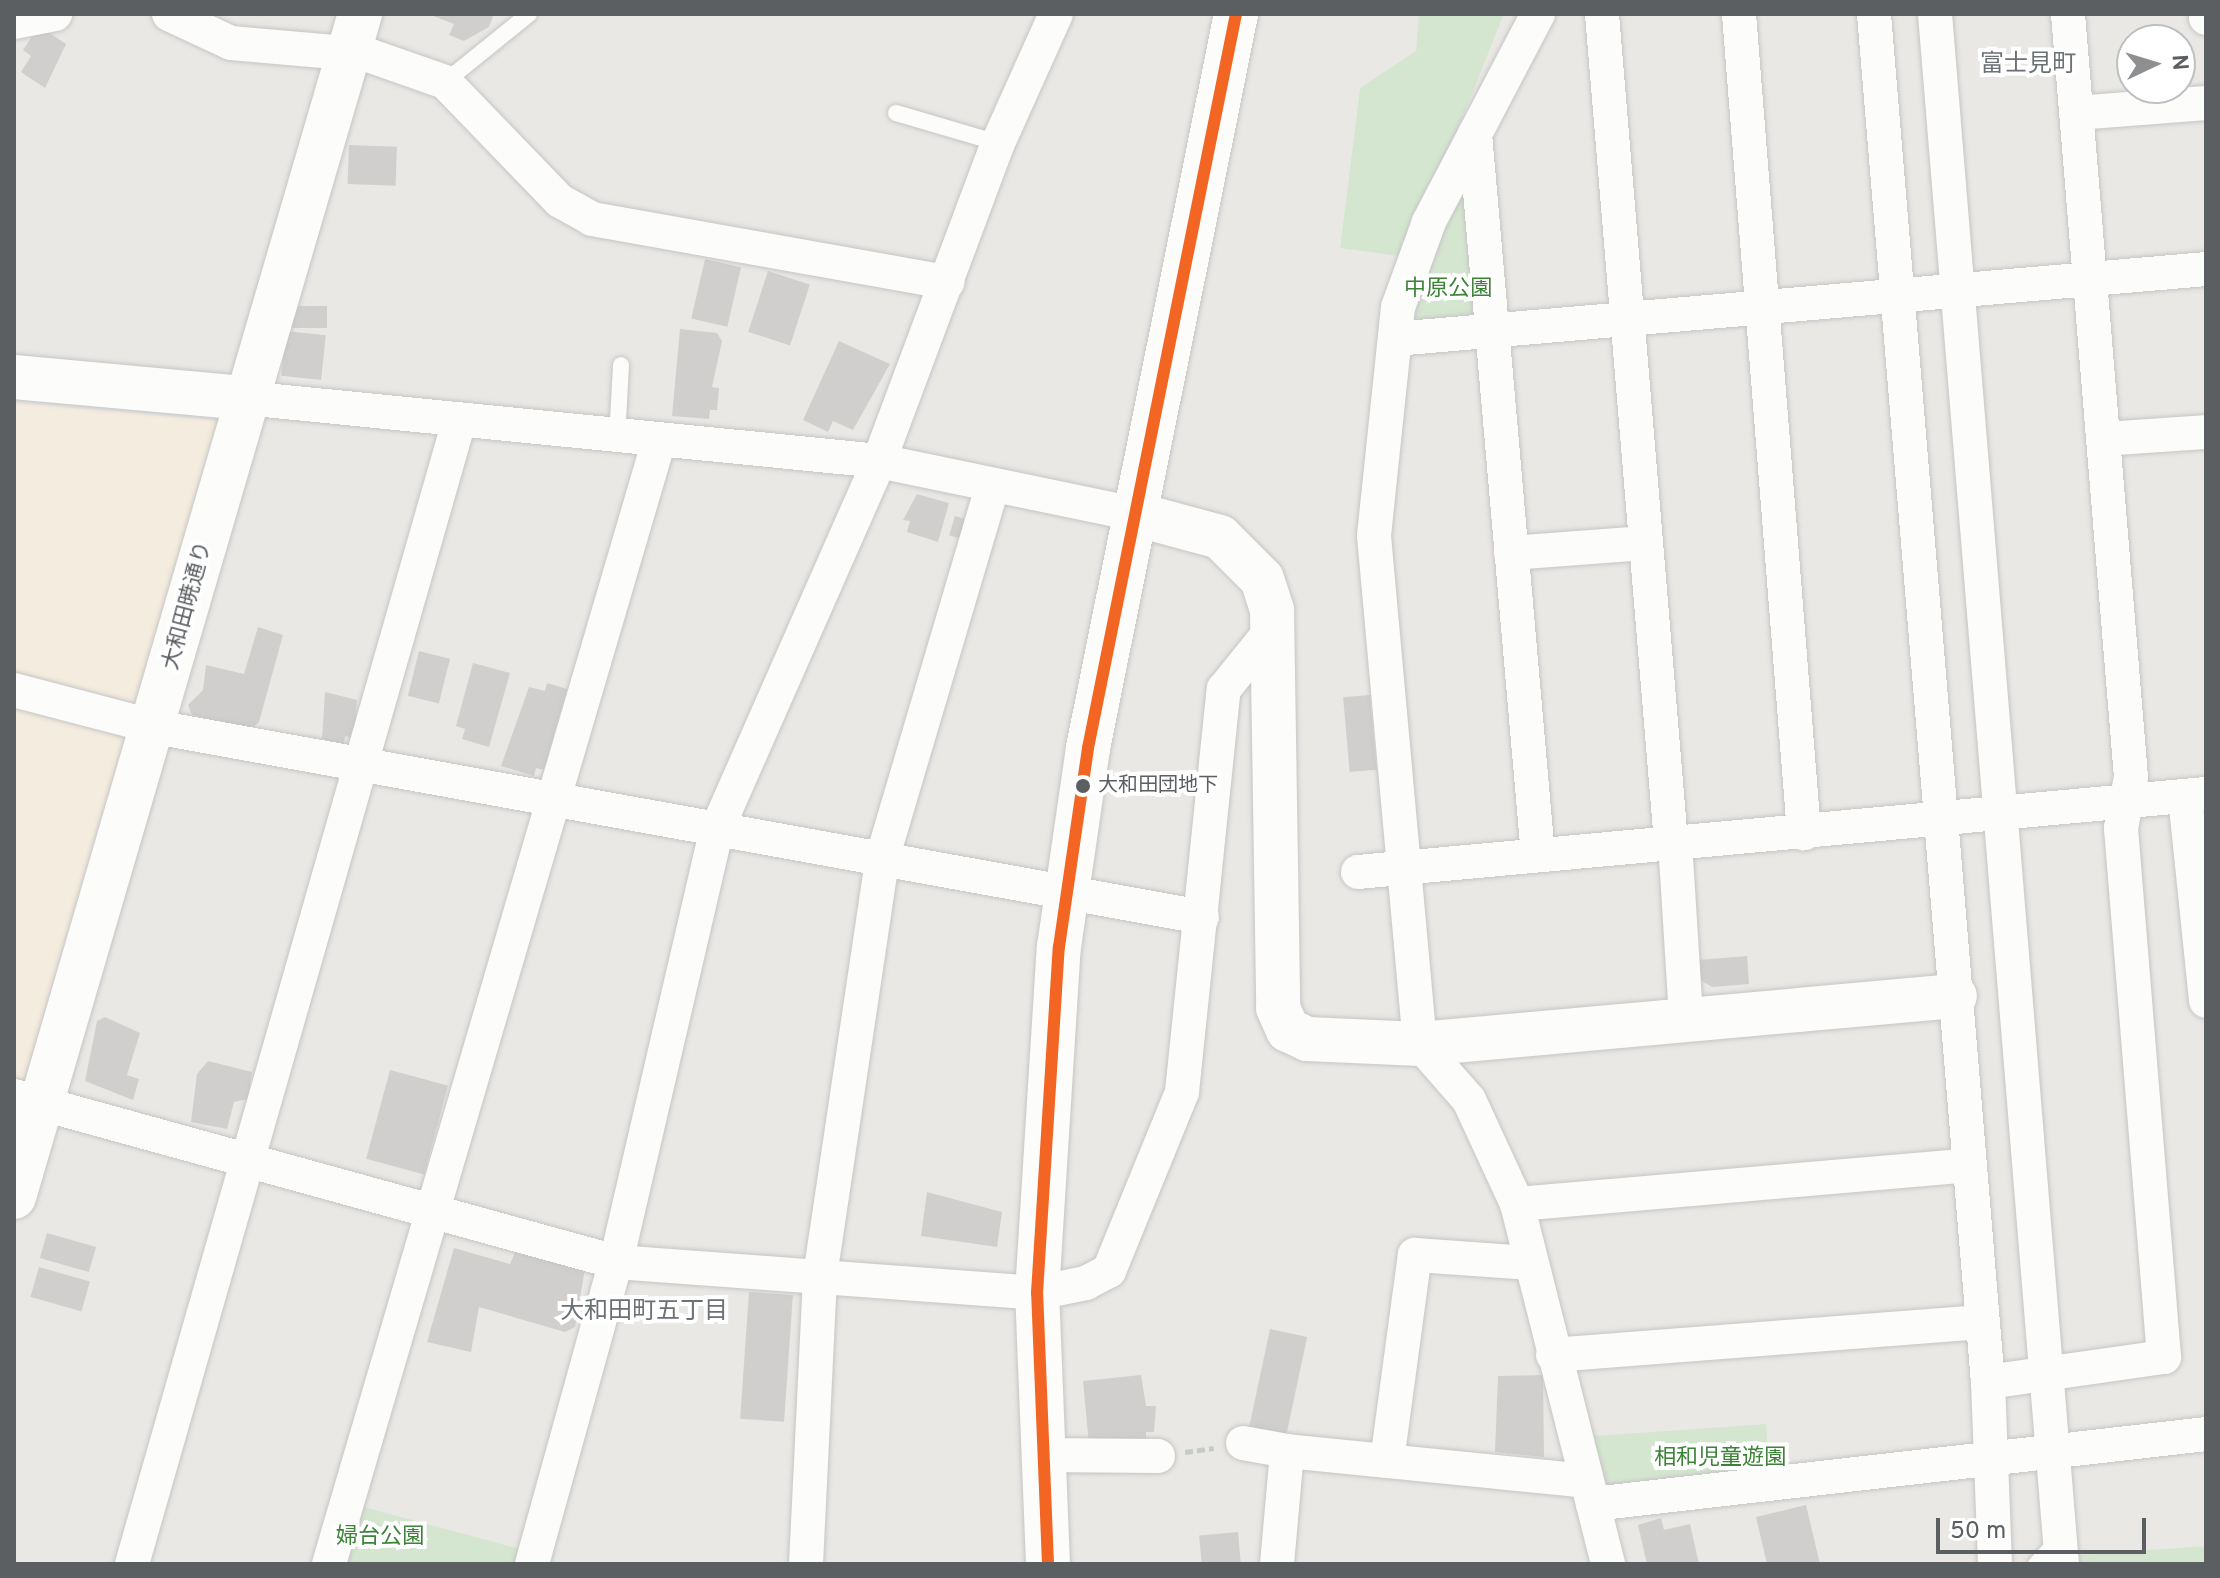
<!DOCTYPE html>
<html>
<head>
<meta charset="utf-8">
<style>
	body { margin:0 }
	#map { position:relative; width:2220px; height:1578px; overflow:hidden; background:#eae8e5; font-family:Overpass,"Noto Sans JP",sans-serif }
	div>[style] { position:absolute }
	.commercial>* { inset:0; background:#f4ecde }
	.green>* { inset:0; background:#d5e6d0; transform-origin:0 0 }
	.building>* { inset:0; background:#d1cfce; transform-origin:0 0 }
	.path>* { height:5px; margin-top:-2.5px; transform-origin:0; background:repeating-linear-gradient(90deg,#c6cbc7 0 8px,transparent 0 12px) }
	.roads { filter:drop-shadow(0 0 2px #c6c5c6) drop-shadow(0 0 2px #c6c5c6) }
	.lane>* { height:16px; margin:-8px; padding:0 8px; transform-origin:8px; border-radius:8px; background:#fcfcfb }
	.street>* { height:34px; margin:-17px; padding:0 17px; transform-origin:17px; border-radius:17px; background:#fcfcfb }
	.secondary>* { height:44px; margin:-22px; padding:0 22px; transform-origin:22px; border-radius:22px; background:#fcfcfb }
	.bus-1>* { height:12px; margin:-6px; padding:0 6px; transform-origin:6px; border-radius:6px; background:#f26522 }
	.dots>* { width:22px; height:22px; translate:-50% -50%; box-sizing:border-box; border:4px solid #fff; border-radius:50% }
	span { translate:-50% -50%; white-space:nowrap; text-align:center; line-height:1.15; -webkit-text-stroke:8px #fff; paint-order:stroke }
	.bus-label { font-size:20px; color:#5b5f62 }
	.left { translate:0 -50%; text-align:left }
	.park-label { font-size:22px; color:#3c8338 }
	.street-label { font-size:22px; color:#5b5f62 }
	.neighbourhood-label { font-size:24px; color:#6c7174 }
	.frame { position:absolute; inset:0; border:16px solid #5b5f62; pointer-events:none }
	.north { position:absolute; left:2116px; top:24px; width:80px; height:80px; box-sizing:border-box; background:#fff; border:2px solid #bdbfc0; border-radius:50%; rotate:86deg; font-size:22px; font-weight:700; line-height:32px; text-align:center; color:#5b5f62 }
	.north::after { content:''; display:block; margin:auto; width:28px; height:36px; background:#8d8f90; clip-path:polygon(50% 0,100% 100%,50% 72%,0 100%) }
	.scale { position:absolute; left:1936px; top:1518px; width:210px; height:36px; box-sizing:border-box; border:4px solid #5b5f62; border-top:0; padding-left:10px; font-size:24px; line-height:28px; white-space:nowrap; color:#5b5f62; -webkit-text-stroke:6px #fff; paint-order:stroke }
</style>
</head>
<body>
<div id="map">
	<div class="commercial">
		<i style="clip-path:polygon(14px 403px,221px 421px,38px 1085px,14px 1077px)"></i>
	</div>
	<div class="green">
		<i style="clip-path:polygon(1419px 14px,1504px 14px,1406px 257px,1340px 248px,1360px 88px,1416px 51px)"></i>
		<i style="clip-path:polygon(1475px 134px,1494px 328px,1395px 339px)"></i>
		<i style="left:1766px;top:1424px;width:60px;height:190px;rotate:86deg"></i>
		<i style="clip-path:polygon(360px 1506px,520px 1549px,516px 1564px,344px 1564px)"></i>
		<i style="clip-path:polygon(2206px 1546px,2206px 1564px,2080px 1564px,2080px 1555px)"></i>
	</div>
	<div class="building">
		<i style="clip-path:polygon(428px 14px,494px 14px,489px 27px,464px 41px,449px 35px,454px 24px)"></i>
		<i style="clip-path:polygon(39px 26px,66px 44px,45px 88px,21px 72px,31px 56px,23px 50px)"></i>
		<i style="left:349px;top:145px;width:48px;height:39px;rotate:2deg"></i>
		<i style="left:705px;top:259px;width:37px;height:61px;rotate:13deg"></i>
		<i style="left:768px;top:271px;width:44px;height:64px;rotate:18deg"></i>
		<i style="left:287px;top:306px;width:40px;height:22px"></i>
		<i style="clip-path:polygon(680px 329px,717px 333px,722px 341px,712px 387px,719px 388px,717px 410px,710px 410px,709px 419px,672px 416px)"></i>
		<i style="left:286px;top:331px;width:40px;height:45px;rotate:6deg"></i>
		<i style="clip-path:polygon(839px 341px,890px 364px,853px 430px,833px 421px,828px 432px,803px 420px)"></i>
		<i style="clip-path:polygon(917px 494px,949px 503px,938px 542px,907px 532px,910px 521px,903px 520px)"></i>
		<i style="left:955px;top:516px;width:14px;height:20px;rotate:17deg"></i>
		<i style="clip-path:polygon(258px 627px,283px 635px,259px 722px,251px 729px,192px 715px,188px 705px,203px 690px,206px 665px,244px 674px)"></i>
		<i style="left:419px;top:651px;width:32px;height:46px;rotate:14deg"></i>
		<i style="clip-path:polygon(473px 663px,510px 673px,489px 747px,462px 739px,465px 729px,456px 726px)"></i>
		<i style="clip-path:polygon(547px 683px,567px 689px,544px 770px,536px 768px,534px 776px,501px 766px,529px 687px,545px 691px)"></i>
		<i style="clip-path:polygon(325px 692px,357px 700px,354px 738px,345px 736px,344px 744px,322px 739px)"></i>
		<i style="left:1370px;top:695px;width:75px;height:27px;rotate:85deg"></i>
		<i style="clip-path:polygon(1747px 956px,1749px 984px,1712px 987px,1700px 980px,1698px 960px)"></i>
		<i style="clip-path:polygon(105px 1017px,140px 1033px,127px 1075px,139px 1079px,133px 1100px,85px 1081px,97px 1021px)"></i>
		<i style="clip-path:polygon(208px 1061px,252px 1072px,248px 1099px,234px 1102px,227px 1129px,191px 1122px,197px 1074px)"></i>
		<i style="left:390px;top:1070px;width:60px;height:92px;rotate:15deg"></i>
		<i style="clip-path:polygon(927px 1192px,1002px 1212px,997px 1247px,921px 1236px)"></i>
		<i style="left:47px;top:1233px;width:51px;height:26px;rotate:16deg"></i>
		<i style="clip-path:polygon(454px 1248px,510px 1264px,516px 1250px,585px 1269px,575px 1327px,565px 1332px,479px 1307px,471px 1352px,427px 1342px)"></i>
		<i style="left:39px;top:1267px;width:53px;height:31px;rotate:16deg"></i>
		<i style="left:749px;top:1292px;width:44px;height:127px;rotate:4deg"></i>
		<i style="left:1270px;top:1329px;width:38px;height:103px;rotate:12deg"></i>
		<i style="clip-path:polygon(1141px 1375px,1146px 1406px,1156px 1406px,1154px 1432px,1146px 1432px,1146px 1440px,1089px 1445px,1083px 1381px)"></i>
		<i style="clip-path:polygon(1543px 1375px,1544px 1457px,1495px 1452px,1498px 1376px)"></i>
		<i style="clip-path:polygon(1806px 1505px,1820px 1564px,1767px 1564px,1756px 1517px)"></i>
		<i style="clip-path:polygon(1661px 1518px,1664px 1530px,1690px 1524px,1699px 1564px,1647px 1564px,1638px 1525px)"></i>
		<i style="left:1238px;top:1532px;width:32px;height:39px;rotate:85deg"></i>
	</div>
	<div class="path">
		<i style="left:1185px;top:1452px;width:29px;rotate:-8deg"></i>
	</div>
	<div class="roads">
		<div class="lane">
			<i style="left:445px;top:82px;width:108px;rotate:-39deg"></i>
			<i style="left:896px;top:113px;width:106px;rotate:16.4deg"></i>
			<i style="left:617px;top:439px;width:74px;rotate:-86.9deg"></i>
			<i style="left:2036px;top:1564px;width:34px;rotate:-47deg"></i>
		</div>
		<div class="street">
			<i style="left:169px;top:14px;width:68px;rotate:25.1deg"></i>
			<i style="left:231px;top:43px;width:138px;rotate:5deg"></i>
			<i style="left:368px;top:55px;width:82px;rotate:19.3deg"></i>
			<i style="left:445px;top:82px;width:165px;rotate:46deg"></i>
			<i style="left:560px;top:201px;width:37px;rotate:29deg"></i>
			<i style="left:592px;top:219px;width:361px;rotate:10.1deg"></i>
			<i style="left:1538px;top:14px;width:235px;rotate:117.7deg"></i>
			<i style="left:1429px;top:222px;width:90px;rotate:110deg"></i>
			<i style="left:1398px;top:307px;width:230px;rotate:96deg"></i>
			<i style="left:1374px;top:536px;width:510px;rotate:84.83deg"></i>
			<i style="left:1420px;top:1044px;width:74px;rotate:48.8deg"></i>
			<i style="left:1469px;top:1100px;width:115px;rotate:65.2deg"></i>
			<i style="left:1517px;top:1204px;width:371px;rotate:75.8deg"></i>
			<i style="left:1602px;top:14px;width:832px;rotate:85.24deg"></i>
			<i style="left:1739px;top:14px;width:822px;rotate:85.46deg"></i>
			<i style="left:1874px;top:14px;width:1373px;rotate:85.24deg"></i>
			<i style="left:1988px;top:1382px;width:182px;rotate:87.8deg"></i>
			<i style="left:1935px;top:14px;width:1555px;rotate:85.32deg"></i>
			<i style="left:2206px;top:14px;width:4px;rotate:90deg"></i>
			<i style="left:14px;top:22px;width:42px;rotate:-11deg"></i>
			<i style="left:2077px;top:113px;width:129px;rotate:-4.4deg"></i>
			<i style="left:1475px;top:134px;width:724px;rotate:85.01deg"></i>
			<i style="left:1395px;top:339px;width:814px;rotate:-4.93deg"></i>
			<i style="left:245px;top:398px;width:637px;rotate:5.67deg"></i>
			<i style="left:879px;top:461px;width:261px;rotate:11.7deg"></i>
			<i style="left:2104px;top:439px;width:102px;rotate:-3.9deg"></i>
			<i style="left:1511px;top:553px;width:134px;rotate:-4.3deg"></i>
			<i style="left:14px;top:690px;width:146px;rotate:14.7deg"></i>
			<i style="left:155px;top:727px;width:1064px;rotate:10.29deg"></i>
			<i style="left:2185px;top:797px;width:205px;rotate:84.1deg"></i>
			<i style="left:1675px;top:842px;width:177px;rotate:86.4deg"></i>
			<i style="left:1358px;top:872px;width:852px;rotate:-5.26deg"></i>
			<i style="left:14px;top:1096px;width:624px;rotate:15.42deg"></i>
			<i style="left:616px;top:1262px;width:422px;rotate:4.2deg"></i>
			<i style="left:1037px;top:1293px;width:50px;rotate:-11.5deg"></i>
			<i style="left:1086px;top:1283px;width:26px;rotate:-28deg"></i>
			<i style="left:1109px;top:1271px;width:193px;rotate:-67.8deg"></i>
			<i style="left:1182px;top:1092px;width:405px;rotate:-84.1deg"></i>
			<i style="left:1224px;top:689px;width:80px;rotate:-51.1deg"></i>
			<i style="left:1517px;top:1204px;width:453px;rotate:-4.9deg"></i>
			<i style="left:1553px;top:1355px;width:429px;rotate:-4.4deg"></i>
			<i style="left:1988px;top:1382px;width:178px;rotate:-8.1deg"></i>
			<i style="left:2164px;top:1357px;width:531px;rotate:-94.65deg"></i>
			<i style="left:2121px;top:828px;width:52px;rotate:-78.9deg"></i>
			<i style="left:2131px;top:777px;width:766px;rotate:-94.72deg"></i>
			<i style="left:1243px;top:1443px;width:45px;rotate:10.3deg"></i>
			<i style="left:1040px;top:1455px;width:118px;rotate:0.5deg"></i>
			<i style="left:1387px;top:1461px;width:208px;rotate:-82.3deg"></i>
			<i style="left:1415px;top:1255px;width:114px;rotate:4deg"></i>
			<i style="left:1593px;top:1504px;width:617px;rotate:-6.51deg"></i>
			<i style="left:132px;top:1564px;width:1189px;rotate:-74.03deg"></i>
			<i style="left:329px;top:1564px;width:1167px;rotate:-73.63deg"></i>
			<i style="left:532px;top:1564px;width:313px;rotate:-74.5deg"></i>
			<i style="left:616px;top:1262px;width:445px;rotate:-76.9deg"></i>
			<i style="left:717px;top:829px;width:402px;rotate:-66.2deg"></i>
			<i style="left:879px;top:461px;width:340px;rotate:-69.5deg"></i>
			<i style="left:998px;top:143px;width:141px;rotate:-65.8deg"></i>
			<i style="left:806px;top:1564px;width:288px;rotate:-87.2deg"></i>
			<i style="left:820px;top:1276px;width:422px;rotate:-81.5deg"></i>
			<i style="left:882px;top:859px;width:387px;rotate:-73.5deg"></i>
			<i style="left:1277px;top:1564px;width:113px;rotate:-84.9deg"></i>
			<i style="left:1287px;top:1451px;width:301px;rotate:5.7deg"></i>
		</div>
		<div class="secondary">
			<i style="left:14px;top:377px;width:232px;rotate:5.2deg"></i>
			<i style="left:1135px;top:514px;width:88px;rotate:15.1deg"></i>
			<i style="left:1220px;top:537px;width:59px;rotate:45deg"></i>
			<i style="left:1262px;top:579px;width:33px;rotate:72deg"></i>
			<i style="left:1272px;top:610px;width:398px;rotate:89.1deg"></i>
			<i style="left:1278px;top:1008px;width:24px;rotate:66deg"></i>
			<i style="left:1288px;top:1030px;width:21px;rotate:25deg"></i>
			<i style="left:1307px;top:1039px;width:113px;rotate:2.5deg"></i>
			<i style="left:1420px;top:1044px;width:537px;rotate:-5.13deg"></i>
			<i style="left:14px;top:1197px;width:1233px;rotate:-73.7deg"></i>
			<i style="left:1048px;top:1564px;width:271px;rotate:-92.3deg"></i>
			<i style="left:1037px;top:1293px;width:347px;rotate:-86.4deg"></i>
			<i style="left:1059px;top:947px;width:201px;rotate:-81.7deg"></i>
			<i style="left:1088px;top:748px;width:749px;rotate:-78.6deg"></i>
		</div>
	</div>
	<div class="bus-1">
		<i style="left:1048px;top:1564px;width:271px;rotate:-92.3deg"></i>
		<i style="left:1037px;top:1293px;width:347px;rotate:-86.4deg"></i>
		<i style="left:1059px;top:947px;width:201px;rotate:-81.7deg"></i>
		<i style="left:1088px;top:748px;width:749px;rotate:-78.6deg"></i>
	</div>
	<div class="dots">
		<i style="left:1083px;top:786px;background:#5b5f62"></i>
	</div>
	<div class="bus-label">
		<span class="left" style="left:1098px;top:786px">大和田団地下</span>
	</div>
	<div class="park-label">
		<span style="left:1448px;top:290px">中原公園</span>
		<span style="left:1720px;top:1459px">相和児童遊園</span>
		<span style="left:380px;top:1538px">婦台公園</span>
	</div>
	<div class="street-label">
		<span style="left:188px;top:606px;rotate:-75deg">大和田暁通り</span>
	</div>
	<div class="neighbourhood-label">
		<span style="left:2028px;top:66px">富士見町</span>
		<span style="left:644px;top:1313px">大和田町五丁目</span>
	</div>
	<div class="frame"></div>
	<div class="north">N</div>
	<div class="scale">50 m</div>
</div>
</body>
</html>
